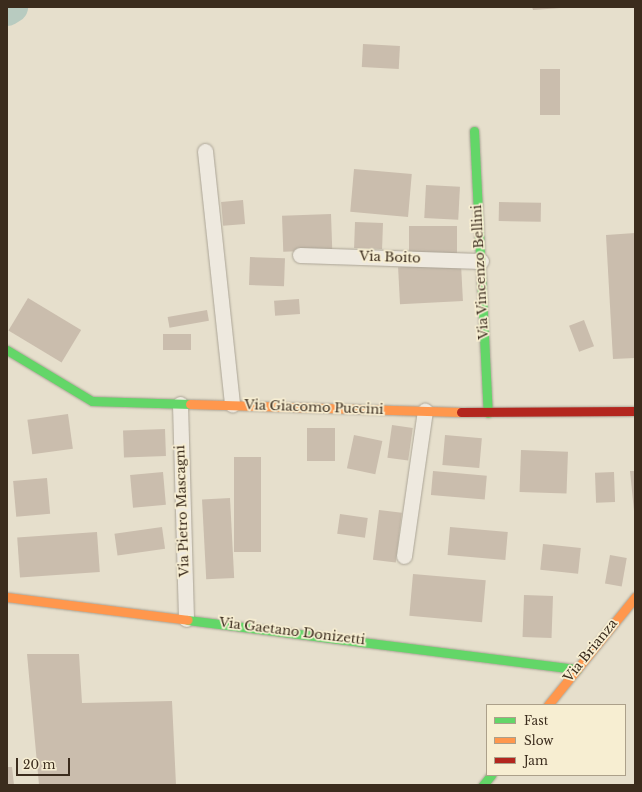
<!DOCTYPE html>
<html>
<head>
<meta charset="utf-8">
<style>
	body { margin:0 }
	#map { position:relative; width:642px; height:792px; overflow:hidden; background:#e6dfcc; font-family:"Libre Baskerville",serif }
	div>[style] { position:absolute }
	.river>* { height:32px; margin:-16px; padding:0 16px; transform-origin:16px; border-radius:16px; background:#b8cbc0 }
	.building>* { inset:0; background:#cabdad; transform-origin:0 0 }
	.roads { filter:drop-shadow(0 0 1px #aba496) drop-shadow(0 0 1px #aba496) }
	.street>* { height:15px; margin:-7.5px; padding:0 7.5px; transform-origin:7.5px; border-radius:7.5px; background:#eee9df }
	.fast>* { height:9px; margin:-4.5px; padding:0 4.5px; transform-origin:4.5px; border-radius:4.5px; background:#63d668 }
	.slow>* { height:9px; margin:-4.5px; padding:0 4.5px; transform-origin:4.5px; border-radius:4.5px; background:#ff974d }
	.jam>* { height:9px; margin:-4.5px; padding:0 4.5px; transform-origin:4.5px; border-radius:4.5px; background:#b3261e }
	span { translate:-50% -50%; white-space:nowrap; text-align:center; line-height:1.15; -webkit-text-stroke:3.5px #f7eed2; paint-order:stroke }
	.street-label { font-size:13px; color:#3b2c1d }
	.frame { position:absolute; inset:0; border:8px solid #3b2c1d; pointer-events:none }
	.legend { position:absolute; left:486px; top:704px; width:140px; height:72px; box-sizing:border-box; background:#f7eed2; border:1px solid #aca08a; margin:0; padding:5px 7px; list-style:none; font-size:12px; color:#3b2c1d }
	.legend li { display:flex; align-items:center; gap:8px; height:20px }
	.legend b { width:20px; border:1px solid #aca08a }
	.scale { position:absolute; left:16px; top:758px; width:54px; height:18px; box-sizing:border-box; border:2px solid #3b2c1d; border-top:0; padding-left:5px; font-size:12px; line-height:14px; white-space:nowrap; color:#3b2c1d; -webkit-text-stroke:3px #f7eed2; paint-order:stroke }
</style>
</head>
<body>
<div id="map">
	<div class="river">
		<i style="left:7px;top:10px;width:6px;rotate:-31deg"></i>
	</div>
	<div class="building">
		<i style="clip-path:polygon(532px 7px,561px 7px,561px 8px,533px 10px)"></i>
		<i style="left:363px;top:44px;width:37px;height:23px;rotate:3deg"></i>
		<i style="left:540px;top:69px;width:20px;height:46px"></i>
		<i style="left:354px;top:169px;width:58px;height:43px;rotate:5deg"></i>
		<i style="left:426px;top:185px;width:34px;height:33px;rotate:3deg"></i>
		<i style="left:243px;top:200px;width:24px;height:22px;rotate:85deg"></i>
		<i style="left:499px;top:202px;width:42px;height:19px;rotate:1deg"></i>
		<i style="left:331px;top:214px;width:36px;height:49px;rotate:88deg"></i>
		<i style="left:355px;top:222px;width:28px;height:26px;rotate:2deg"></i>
		<i style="left:409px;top:226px;width:48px;height:27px"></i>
		<i style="clip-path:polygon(635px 233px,635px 358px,613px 359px,606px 235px)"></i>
		<i style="left:250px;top:257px;width:35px;height:28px;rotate:2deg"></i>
		<i style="left:461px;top:264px;width:37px;height:63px;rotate:87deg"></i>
		<i style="left:28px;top:298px;width:62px;height:38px;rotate:31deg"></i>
		<i style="left:299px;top:299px;width:15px;height:25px;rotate:86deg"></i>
		<i style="left:207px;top:310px;width:11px;height:40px;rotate:80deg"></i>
		<i style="left:584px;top:320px;width:28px;height:16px;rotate:69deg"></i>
		<i style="left:163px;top:334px;width:28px;height:16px"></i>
		<i style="left:68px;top:414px;width:35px;height:41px;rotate:82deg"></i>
		<i style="left:392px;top:425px;width:21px;height:33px;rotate:8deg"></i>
		<i style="left:307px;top:428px;width:28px;height:33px"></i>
		<i style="left:165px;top:429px;width:27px;height:42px;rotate:88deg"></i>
		<i style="left:354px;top:435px;width:29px;height:34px;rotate:12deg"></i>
		<i style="left:445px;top:435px;width:37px;height:30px;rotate:5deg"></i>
		<i style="left:521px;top:450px;width:47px;height:42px;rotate:2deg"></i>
		<i style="left:234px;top:457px;width:27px;height:95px"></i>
		<i style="left:433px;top:471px;width:54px;height:24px;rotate:5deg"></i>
		<i style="clip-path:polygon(630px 471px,635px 471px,635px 511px,634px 511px)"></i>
		<i style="left:163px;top:472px;width:33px;height:33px;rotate:85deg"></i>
		<i style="left:614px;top:472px;width:30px;height:19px;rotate:88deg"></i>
		<i style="left:47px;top:478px;width:36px;height:34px;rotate:85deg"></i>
		<i style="left:230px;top:498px;width:80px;height:28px;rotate:87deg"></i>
		<i style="left:379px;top:510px;width:23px;height:50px;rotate:7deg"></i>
		<i style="left:340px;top:514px;width:28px;height:20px;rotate:8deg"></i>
		<i style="left:162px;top:527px;width:22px;height:48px;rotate:82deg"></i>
		<i style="left:450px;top:527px;width:58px;height:28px;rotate:5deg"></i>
		<i style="left:97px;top:532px;width:40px;height:80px;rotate:86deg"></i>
		<i style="left:543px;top:544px;width:38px;height:26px;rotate:6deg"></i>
		<i style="left:610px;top:555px;width:17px;height:29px;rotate:10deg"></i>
		<i style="left:413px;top:574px;width:73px;height:42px;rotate:5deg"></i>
		<i style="left:524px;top:595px;width:29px;height:42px;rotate:2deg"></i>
		<i style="clip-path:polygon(27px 654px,79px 654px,82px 703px,172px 701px,176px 785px,39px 785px)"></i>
		<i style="clip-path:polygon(7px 767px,12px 767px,14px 785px,7px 785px)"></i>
	</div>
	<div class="roads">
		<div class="street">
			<i style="left:205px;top:151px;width:255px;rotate:83.9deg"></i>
			<i style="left:300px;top:255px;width:181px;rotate:1.9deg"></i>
			<i style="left:180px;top:404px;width:215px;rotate:88.4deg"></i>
			<i style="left:404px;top:556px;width:147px;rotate:-81.8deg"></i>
		</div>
		<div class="fast">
			<i style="left:474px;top:131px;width:282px;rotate:87.2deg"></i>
			<i style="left:7px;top:350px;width:99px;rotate:31deg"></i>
			<i style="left:92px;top:401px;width:98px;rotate:1.8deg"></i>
			<i style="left:188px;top:620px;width:392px;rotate:7.2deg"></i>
			<i style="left:483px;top:785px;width:13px;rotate:-51deg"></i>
		</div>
		<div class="slow">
			<i style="left:190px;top:404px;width:271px;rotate:1.7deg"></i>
			<i style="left:7px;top:597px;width:182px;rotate:7.2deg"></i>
			<i style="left:548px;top:705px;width:139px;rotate:-51.1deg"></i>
		</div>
		<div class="jam">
			<i style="left:461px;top:412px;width:174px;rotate:-0.3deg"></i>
		</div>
	</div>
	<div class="street-label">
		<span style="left:390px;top:258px;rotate:2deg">Via Boito</span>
		<span style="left:481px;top:272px;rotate:-93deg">Via Vincenzo Bellini</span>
		<span style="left:314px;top:408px;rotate:2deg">Via Giacomo Puccini</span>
		<span style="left:183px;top:511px;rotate:-92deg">Via Pietro Mascagni</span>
		<span style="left:292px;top:632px;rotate:7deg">Via Gaetano Donizetti</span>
		<span style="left:591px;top:651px;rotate:-51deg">Via Brianza</span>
	</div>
	<div class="frame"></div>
	<ul class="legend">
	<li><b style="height:5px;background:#63d668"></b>Fast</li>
	<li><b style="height:5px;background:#ff974d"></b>Slow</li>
	<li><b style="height:5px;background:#b3261e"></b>Jam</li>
	</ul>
	<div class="scale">20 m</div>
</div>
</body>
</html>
